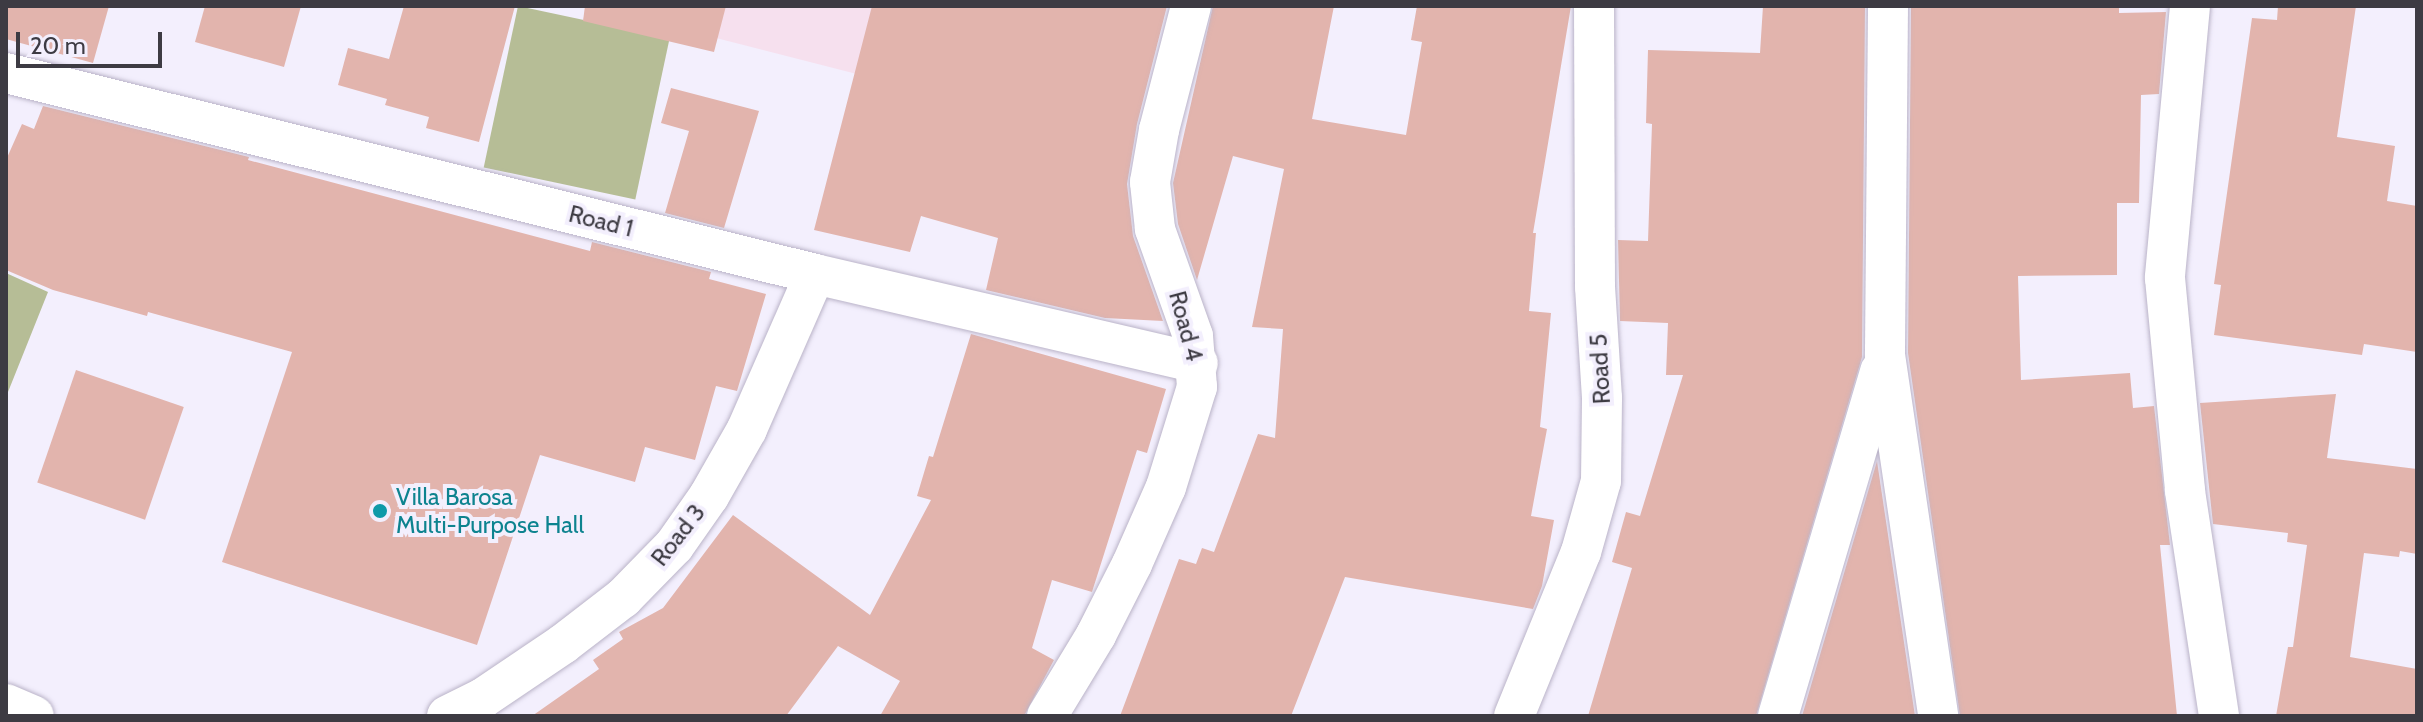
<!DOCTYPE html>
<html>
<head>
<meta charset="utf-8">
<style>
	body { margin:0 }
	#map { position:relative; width:2423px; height:722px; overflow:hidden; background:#f3effd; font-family:Cabin,sans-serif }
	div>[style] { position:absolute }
	.medical>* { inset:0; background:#f6e0ee }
	.forest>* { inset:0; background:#b6bd96; transform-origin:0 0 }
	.building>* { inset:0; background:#e2b4ad; transform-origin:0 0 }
	.roads { filter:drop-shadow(0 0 2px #bab3c8) drop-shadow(0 0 2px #bab3c8) }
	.minor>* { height:40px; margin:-20px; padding:0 20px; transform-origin:20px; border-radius:20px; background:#fff }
	.dots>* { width:22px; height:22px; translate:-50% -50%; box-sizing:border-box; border:4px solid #f3effd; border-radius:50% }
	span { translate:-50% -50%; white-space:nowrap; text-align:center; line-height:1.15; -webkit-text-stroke:8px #f3effd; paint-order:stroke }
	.street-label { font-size:24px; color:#3d3b43 }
	.culture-label { font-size:24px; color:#0d838f }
	.left { translate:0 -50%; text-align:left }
	.frame { position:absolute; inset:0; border:8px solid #3d3b43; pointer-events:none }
	.scale { position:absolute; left:16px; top:32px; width:146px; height:36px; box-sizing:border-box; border:4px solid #3d3b43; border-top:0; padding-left:10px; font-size:24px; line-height:28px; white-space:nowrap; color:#3d3b43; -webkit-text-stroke:6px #f3effd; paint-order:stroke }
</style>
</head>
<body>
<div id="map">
	<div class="medical">
		<i style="clip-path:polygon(591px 6px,1158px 6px,1122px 142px)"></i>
	</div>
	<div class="forest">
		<i style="left:518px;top:6px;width:155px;height:165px;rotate:12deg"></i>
		<i style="clip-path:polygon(6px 273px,48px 292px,6px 397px)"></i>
	</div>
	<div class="building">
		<i style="clip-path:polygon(6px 6px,109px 6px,93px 63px,6px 39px)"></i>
		<i style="clip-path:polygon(205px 6px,301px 6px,284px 67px,195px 42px)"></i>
		<i style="clip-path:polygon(404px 6px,515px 6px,479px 142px,426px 128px,429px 117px,385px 105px,387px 99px,338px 85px,348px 48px,389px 59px)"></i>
		<i style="clip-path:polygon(585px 6px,726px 6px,714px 52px,583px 21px)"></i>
		<i style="clip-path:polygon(872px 6px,1167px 6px,1137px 124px,1127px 184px,1133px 236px,1163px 321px,1105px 318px,986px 290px,998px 238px,921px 216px,910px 252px,814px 230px)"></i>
		<i style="clip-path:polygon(1213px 6px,1334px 6px,1312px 119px,1406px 135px,1422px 42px,1411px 40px,1417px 6px,1571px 6px,1533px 233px,1536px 233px,1529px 311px,1551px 313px,1540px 427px,1547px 429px,1531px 516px,1554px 520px,1542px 586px,1533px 609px,1345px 577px,1291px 716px,1120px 716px,1179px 559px,1196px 564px,1202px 548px,1214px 552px,1258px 434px,1275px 438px,1283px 329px,1252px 327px,1284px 169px,1233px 156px,1197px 280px,1178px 224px,1173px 183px)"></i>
		<i style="clip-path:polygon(1763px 6px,1865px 8px,1862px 357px,1756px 716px,1588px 716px,1632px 568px,1612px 562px,1626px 512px,1640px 516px,1683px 375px,1666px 375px,1668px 323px,1620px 321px,1618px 240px,1648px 241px,1652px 124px,1646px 123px,1648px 50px,1760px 53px)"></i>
		<i style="clip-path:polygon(2119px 6px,2119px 13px,2166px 12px,2159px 94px,2141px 95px,2139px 203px,2117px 203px,2117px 275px,2018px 276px,2021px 380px,2130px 373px,2133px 408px,2154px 406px,2170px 545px,2160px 545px,2177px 716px,1960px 716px,1908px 353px,1911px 8px)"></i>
		<i style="clip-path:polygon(2278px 6px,2356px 6px,2337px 137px,2395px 146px,2387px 201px,2417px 206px,2417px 352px,2364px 344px,2362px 355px,2214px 335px,2221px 285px,2214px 284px,2252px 18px,2277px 20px)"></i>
		<i style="clip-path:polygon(671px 88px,759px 111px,724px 228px,665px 213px,689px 131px,661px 123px)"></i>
		<i style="clip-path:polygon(43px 106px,249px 157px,248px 160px,590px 251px,592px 242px,711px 272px,709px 279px,766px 294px,737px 391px,716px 386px,695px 460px,645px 447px,635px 482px,540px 455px,477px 645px,222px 562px,292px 352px,148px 312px,147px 316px,53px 290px,6px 270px,6px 160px,22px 124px,34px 129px)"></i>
		<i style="clip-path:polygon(971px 334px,1166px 389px,1147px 453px,1137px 450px,1092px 592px,1052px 580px,1032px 648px,1054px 660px,1024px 716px,880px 716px,900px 681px,838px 646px,786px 716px,532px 716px,599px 669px,593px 660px,623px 639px,619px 632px,663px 608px,733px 515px,870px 615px,931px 500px,917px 496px,929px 456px,933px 457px)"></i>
		<i style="left:76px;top:370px;width:114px;height:119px;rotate:19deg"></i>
		<i style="clip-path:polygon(2336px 394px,2327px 458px,2417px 469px,2417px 554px,2400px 551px,2399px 557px,2364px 553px,2350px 657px,2417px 669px,2417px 716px,2276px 716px,2288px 647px,2293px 647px,2307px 545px,2287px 542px,2288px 533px,2213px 524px,2200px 403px)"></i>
		<i style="clip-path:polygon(1877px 461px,1915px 716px,1802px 716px)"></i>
	</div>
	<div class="roads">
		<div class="minor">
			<i style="left:1888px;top:6px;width:349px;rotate:90.5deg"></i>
			<i style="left:1885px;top:355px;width:365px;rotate:81.6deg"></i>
			<i style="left:2190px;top:6px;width:273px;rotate:95.3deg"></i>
			<i style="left:2165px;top:278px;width:214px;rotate:84.6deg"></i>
			<i style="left:2185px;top:491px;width:228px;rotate:81.4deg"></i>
			<i style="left:6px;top:73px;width:834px;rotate:13.95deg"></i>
			<i style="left:815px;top:274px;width:393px;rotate:13.1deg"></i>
			<i style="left:6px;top:704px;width:30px;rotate:23deg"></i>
			<i style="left:447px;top:716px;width:40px;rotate:-26.6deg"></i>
			<i style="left:483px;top:698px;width:97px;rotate:-34deg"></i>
			<i style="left:563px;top:644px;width:76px;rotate:-37.5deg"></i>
			<i style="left:623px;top:598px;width:73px;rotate:-45.6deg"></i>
			<i style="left:674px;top:546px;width:61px;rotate:-55deg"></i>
			<i style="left:709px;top:496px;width:77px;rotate:-60.4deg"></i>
			<i style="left:747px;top:429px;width:169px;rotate:-66.3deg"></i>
			<i style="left:1047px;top:716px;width:95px;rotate:-58.8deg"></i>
			<i style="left:1096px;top:635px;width:80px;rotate:-63.1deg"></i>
			<i style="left:1132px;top:564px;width:84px;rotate:-66.2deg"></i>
			<i style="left:1166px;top:487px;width:105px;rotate:-72.8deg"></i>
			<i style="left:1197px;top:387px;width:51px;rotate:-94.5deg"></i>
			<i style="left:1193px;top:336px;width:114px;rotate:-109.6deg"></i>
			<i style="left:1155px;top:229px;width:47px;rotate:-96.1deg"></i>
			<i style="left:1150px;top:182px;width:53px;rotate:-80.2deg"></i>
			<i style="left:1159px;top:130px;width:128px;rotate:-75.5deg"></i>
			<i style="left:1514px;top:716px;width:177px;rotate:-67.8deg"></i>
			<i style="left:1581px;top:552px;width:74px;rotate:-74.3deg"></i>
			<i style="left:1601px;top:481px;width:83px;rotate:-89.3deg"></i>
			<i style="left:1602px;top:398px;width:111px;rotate:-93.6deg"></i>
			<i style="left:1595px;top:287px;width:281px;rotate:-90.2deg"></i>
			<i style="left:1778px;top:716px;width:360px;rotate:-73.5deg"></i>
		</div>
	</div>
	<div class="dots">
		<i style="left:380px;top:511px;background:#0f9aa8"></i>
	</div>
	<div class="street-label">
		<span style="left:601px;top:221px;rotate:14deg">Road 1</span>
		<span style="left:1186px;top:326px;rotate:75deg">Road 4</span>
		<span style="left:1600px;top:369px;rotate:-93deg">Road 5</span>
		<span style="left:678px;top:535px;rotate:-52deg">Road 3</span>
	</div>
	<div class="culture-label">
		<span class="left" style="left:396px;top:511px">Villa Barosa<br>Multi-Purpose Hall</span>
	</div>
	<div class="frame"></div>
	<div class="scale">20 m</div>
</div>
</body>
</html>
